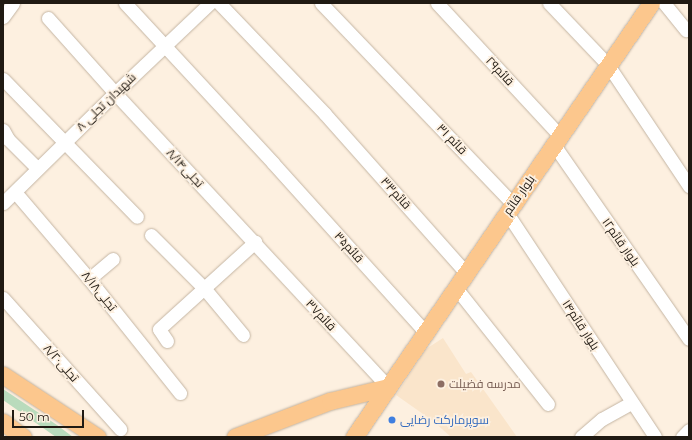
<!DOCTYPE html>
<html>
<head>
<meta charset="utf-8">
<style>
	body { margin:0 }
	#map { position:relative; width:692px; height:440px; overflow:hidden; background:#fdf0e0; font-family:Montserrat,Cairo,sans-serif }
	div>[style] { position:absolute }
	.built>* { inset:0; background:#fae5cb }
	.green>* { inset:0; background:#b9dbbc }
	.roads { filter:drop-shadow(0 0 1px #c4b5a3) drop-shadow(0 0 1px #c4b5a3) }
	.minor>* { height:13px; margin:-6.5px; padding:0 6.5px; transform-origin:6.5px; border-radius:6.5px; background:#fff }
	.major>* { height:17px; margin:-8.5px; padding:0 8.5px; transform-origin:8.5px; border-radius:8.5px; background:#fcc78d }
	.dots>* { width:11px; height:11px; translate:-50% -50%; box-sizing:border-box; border:2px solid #fdf0e0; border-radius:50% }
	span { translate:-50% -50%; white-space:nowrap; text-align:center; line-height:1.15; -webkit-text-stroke:3.5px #fdf0e0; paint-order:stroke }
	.street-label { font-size:12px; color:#201a13 }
	.education-label { font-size:12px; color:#785e54 }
	.left { translate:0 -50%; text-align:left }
	.shop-label { font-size:12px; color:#366cbe }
	.frame { position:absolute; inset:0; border:4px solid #201a13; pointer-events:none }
	.scale { position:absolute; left:12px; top:410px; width:72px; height:18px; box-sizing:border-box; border:2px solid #201a13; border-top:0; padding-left:5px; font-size:12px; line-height:14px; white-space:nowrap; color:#201a13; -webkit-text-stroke:3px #fdf0e0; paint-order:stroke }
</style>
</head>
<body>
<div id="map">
	<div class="built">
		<i style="clip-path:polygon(443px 338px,466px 374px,471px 372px,517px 437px,451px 437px,433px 421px,396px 395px,426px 349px)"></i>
	</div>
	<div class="green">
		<i style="clip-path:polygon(3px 389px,57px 425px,73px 437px,56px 437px,3px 400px)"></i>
	</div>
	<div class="roads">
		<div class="minor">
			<i style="left:125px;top:3px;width:218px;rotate:47.2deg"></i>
			<i style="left:273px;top:163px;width:227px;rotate:48deg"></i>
			<i style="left:219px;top:3px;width:153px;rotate:46.3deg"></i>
			<i style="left:325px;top:114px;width:213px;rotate:48.4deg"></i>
			<i style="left:321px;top:3px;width:278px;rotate:46.3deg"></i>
			<i style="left:437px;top:3px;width:181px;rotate:47.2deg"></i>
			<i style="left:549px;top:3px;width:86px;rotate:46.4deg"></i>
			<i style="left:608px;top:65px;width:146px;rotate:56.2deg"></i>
			<i style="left:664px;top:3px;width:35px;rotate:51deg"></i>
			<i style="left:3px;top:17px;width:17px;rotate:-54deg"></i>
			<i style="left:48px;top:18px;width:101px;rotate:48.2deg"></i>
			<i style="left:115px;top:93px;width:401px;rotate:47.1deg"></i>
			<i style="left:3px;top:79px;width:192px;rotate:45.8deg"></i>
			<i style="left:3px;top:130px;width:10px;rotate:61deg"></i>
			<i style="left:8px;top:139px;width:41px;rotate:45deg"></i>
			<i style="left:554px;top:145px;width:236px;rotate:55.2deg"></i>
			<i style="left:15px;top:192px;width:114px;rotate:49.6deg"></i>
			<i style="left:89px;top:279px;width:146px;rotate:51.4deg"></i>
			<i style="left:3px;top:203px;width:157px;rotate:-44.5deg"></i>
			<i style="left:115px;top:93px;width:131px;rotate:-43.5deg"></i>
			<i style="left:507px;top:213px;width:268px;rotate:56.5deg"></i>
			<i style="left:151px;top:235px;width:75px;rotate:45deg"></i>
			<i style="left:204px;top:288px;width:61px;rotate:50.3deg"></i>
			<i style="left:89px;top:279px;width:31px;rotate:-40deg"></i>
			<i style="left:456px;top:288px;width:148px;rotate:51.6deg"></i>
			<i style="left:3px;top:298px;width:176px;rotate:48.2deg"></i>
			<i style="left:167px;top:341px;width:14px;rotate:-124deg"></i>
			<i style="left:159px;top:329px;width:130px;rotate:-42.2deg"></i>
			<i style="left:581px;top:437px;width:28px;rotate:-41deg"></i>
			<i style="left:602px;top:419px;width:33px;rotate:-29deg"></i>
			<i style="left:682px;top:437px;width:10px;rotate:-45deg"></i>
		</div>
		<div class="major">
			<i style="left:3px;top:375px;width:113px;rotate:33.4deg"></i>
			<i style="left:3px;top:422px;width:25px;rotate:37deg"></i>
			<i style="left:235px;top:437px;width:102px;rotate:-20.8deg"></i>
			<i style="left:330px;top:401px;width:60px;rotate:-13.6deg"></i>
			<i style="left:354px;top:437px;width:526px;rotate:-55.61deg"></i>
		</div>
	</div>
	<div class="dots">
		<i style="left:441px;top:384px;background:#8d6e63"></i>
		<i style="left:392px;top:420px;background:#3f7fe0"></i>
	</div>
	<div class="street-label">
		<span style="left:500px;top:71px;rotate:47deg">قائم۲۹</span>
		<span style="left:106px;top:102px;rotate:-44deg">شهیدان تجلی ۸</span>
		<span style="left:452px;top:139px;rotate:46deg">قائم ۳۱</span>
		<span style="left:185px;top:168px;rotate:47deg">تجلی۸‌/۱۴</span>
		<span style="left:396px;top:193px;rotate:48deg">قائم۳۳</span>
		<span style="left:519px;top:195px;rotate:-55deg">بلوار قائم</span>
		<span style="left:621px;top:242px;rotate:55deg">بلوار قائم۱۲</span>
		<span style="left:349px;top:247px;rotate:48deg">قائم۳۵</span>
		<span style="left:99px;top:291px;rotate:51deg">تجلی۸/۱۸</span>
		<span style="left:321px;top:315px;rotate:47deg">قائم۳۷</span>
		<span style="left:581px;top:325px;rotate:57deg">بلوار قائم۱۴</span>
		<span style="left:61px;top:363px;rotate:48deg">تجلی۸/۲۰</span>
	</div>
	<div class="education-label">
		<span class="left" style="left:449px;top:384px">مدرسه فضیلت</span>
	</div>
	<div class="shop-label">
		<span class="left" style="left:400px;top:420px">سوپرمارکت رضایی</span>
	</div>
	<div class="frame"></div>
	<div class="scale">50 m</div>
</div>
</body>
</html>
